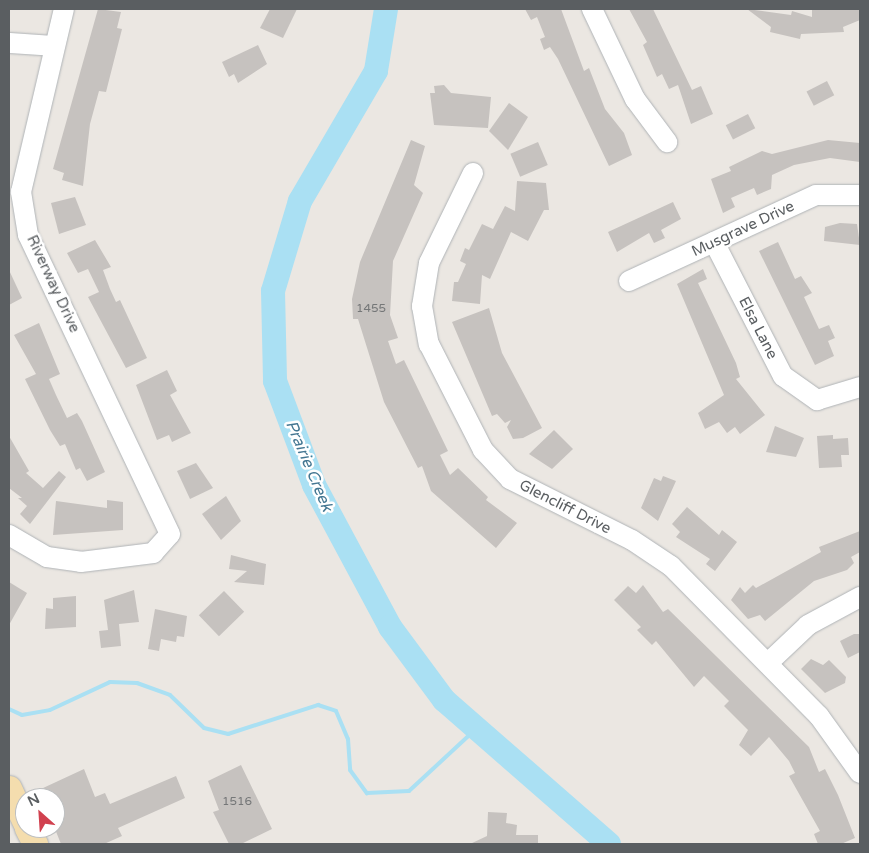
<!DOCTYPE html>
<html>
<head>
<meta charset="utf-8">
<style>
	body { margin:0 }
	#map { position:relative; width:869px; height:853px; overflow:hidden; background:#ebe7e2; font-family:"Varela Round",sans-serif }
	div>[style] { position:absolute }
	.stream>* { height:4px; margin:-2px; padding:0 2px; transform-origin:2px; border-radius:2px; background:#aae0f3 }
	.river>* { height:24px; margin:-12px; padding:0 12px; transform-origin:12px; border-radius:12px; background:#aae0f3 }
	.building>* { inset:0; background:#c6c2bf; transform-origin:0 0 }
	.roads { filter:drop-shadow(0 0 1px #afb3b6) drop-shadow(0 0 1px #afb3b6) }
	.minor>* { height:20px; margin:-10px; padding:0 10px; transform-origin:10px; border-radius:10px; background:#fff }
	.major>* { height:25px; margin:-12.5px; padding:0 12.5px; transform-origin:12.5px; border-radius:12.5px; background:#f4ddae }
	span { translate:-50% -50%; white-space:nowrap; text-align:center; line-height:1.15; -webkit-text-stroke:5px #fff; paint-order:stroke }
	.number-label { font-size:12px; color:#757778 }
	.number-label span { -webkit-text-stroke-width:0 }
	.street-label { font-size:15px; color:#5a5e61 }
	.water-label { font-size:16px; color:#447792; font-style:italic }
	.frame { position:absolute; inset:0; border:10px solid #5a5e61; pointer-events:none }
	.north { position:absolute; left:15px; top:788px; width:50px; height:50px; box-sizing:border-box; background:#fff; border:1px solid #bdbfc0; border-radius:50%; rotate:334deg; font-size:14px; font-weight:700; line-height:20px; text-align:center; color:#5a5e61 }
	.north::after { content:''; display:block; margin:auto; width:18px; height:22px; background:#d1414f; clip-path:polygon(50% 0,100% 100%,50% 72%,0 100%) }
</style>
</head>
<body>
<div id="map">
	<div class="stream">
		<i style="left:9px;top:709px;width:14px;rotate:25deg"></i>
		<i style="left:22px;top:715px;width:28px;rotate:-10deg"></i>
		<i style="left:50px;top:710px;width:66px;rotate:-25deg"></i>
		<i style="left:110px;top:682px;width:27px;rotate:2deg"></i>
		<i style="left:137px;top:683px;width:35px;rotate:20deg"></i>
		<i style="left:170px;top:695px;width:47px;rotate:44.1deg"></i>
		<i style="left:204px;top:728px;width:25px;rotate:14deg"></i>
		<i style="left:228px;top:734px;width:95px;rotate:-17.9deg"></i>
		<i style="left:318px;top:705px;width:19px;rotate:18deg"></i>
		<i style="left:336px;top:711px;width:30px;rotate:67deg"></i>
		<i style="left:348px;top:739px;width:31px;rotate:86deg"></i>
		<i style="left:350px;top:770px;width:29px;rotate:54deg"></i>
		<i style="left:367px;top:793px;width:42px;rotate:-2.7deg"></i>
		<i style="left:409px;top:791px;width:93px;rotate:-42.8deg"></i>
	</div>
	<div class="river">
		<i style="left:386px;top:9px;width:63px;rotate:99.2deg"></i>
		<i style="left:376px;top:71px;width:151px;rotate:120.3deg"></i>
		<i style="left:300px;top:201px;width:94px;rotate:106.7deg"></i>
		<i style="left:273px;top:291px;width:90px;rotate:88.7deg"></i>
		<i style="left:275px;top:381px;width:111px;rotate:69.4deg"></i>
		<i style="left:314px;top:485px;width:161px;rotate:61.8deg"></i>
		<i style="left:390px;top:627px;width:91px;rotate:53.5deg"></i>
		<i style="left:444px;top:700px;width:219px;rotate:41.1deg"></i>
	</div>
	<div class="building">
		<i style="clip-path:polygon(98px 9px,121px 12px,117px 28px,122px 29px,106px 92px,99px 91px,90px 124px,83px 186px,62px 180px,64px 173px,53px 169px)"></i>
		<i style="clip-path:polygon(270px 9px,297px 9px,283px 38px,260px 28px)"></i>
		<i style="clip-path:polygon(525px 9px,561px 9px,584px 71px,589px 68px,605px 109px,624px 133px,632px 155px,609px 166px,558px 59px,550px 47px,544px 50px,540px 39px,545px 37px,537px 17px,531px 20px)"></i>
		<i style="clip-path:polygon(629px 9px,653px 9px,692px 90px,701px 86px,713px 114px,691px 124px,678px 85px,669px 89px,662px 74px,657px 77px,643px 45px,647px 42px)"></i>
		<i style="clip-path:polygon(747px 9px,791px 15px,792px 11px,812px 17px,812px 9px,860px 9px,860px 20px,843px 27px,844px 32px,801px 34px,800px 39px,770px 32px,771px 27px)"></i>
		<i style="clip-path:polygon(258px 45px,267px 64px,238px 83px,234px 74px,229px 77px,222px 62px)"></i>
		<i style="left:827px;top:81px;width:16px;height:23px;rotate:63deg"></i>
		<i style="clip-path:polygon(444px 85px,451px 93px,491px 97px,488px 128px,434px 125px,430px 93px,435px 93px,434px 86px)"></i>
		<i style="clip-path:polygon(509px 103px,528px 117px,508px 150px,489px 131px)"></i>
		<i style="left:748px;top:114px;width:16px;height:25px;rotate:63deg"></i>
		<i style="clip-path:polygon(411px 140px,425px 146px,414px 185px,423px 193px,393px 261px,390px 315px,398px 338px,388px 341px,396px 364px,404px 360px,448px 451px,440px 455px,450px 475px,458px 468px,488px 497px,486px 500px,517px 523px,496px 548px,431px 491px,422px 466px,418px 468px,384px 402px,358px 319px,353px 319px,352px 299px,360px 262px)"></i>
		<i style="clip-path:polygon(828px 140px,860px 143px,860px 162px,830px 158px,794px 165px,772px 175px,771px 189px,757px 195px,754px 188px,731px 198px,735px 207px,723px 213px,711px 179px,731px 171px,729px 167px,762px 151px,772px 154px)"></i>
		<i style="left:538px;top:142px;width:25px;height:30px;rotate:67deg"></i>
		<i style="clip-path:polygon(517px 181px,546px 183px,549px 210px,544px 210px,528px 241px,511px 232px,490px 279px,482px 275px,480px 304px,452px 301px,454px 282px,458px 282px,466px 264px,460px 261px,465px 248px,469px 250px,482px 224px,493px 229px,505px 206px,515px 211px)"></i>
		<i style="clip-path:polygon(75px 197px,86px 225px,59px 234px,51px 203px)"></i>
		<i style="clip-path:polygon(673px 202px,681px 219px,661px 230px,665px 238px,654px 243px,649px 233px,617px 252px,608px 232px)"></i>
		<i style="clip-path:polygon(840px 223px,857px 224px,860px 245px,824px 241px,825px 227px)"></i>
		<i style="clip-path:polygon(95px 240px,111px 267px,103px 270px,110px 289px,116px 302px,120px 300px,147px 358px,126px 368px,88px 297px,99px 292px,88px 269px,78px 273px,67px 253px)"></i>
		<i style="clip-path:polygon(778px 242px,795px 279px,801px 276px,812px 293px,804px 297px,819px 329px,829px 325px,835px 338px,828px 341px,834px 356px,815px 365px,759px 251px)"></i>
		<i style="clip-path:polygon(703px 269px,707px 279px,698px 283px,736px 363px,740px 377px,736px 379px,765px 415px,740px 434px,735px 427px,727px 433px,719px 422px,705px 429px,698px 413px,724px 395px,677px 284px)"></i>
		<i style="clip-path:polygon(9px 270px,22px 298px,9px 305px)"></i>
		<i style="clip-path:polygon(489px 308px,502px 353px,542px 428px,523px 438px,513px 439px,507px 427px,511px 420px,505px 423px,497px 414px,492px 416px,452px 322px)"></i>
		<i style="clip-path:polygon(39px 323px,60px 374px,49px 379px,56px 395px,67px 418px,77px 413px,82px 421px,105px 472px,87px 481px,80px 468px,76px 470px,65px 444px,60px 446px,50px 430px,25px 379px,36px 374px,14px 335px)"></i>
		<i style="clip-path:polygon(167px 370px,177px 391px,170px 395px,191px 433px,172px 442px,169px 435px,157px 440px,136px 385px)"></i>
		<i style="clip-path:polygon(775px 426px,804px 438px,796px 457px,766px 452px)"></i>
		<i style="clip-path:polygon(554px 430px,573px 449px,552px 469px,529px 454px)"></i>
		<i style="clip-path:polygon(833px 435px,833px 439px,848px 438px,849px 455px,841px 455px,842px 467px,819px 468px,817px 436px)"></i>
		<i style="clip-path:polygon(9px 436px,29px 471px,26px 473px,43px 488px,59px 471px,66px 477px,30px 524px,20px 514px,27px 506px,18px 498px,22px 498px,9px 488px)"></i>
		<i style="clip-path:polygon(196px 463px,213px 488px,190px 499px,177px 471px)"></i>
		<i style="clip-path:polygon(663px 476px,676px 481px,658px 521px,641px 508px,654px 478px,661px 481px)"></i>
		<i style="clip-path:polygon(226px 496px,241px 521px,221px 540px,202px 514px)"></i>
		<i style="clip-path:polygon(107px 500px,123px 502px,123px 530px,53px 535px,56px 501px,107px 508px)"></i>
		<i style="clip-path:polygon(687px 507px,719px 535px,722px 530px,737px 542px,715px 571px,706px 564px,710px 559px,676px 537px,680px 532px,672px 524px)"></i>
		<i style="clip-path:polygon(860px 531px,860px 552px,851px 557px,854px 563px,847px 570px,814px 581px,765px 621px,760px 615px,748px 619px,731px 600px,740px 587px,745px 593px,753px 585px,756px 588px,821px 552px,819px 547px)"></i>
		<i style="clip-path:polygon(231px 555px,266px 564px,264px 585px,234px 582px,247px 571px,229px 569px)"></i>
		<i style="clip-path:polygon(9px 582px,27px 593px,9px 625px)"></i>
		<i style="clip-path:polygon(643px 585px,663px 612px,668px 609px,809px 747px,819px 772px,825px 769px,838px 795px,855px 838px,841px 844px,818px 844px,814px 834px,820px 831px,789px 776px,795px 773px,789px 761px,769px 737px,751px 756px,739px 745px,748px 730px,724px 706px,729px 701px,704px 676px,694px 687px,656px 641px,652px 645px,637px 630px,641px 627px,614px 600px,628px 586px,636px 593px)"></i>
		<i style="clip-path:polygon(134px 590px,139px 622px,119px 624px,121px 646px,101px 648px,99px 631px,108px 630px,104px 600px)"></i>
		<i style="left:224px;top:591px;width:29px;height:35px;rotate:46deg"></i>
		<i style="clip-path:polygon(76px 596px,76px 627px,45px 629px,46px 608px,53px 609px,53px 598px)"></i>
		<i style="clip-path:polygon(155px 609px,187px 616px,184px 637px,177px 636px,176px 642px,161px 639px,159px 651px,148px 649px)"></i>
		<i style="clip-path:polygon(854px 634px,860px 634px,860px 652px,848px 658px,840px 641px)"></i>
		<i style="clip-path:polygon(811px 659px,823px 665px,829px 660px,846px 677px,845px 683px,825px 693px,801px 669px)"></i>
		<i style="clip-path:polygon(241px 765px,272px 829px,241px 844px,229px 844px,213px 812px,219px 810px,208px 781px)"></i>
		<i style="clip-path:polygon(84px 769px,95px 797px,105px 793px,110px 804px,176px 776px,185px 798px,118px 828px,122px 836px,104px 844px,61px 844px,55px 829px,55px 798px,28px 795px)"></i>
		<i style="clip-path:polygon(488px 812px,507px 813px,506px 823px,517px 825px,516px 835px,538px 835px,538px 844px,470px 844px,487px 836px)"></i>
	</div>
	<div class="roads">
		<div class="minor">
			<i style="left:592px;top:9px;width:100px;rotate:64.5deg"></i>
			<i style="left:635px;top:99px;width:54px;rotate:53.3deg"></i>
			<i style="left:9px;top:43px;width:45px;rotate:3.8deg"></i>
			<i style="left:473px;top:173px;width:100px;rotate:116.1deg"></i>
			<i style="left:429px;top:263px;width:44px;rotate:99.2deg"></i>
			<i style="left:422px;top:306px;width:39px;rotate:80deg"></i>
			<i style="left:429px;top:344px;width:119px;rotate:63deg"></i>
			<i style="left:483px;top:450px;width:40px;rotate:47deg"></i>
			<i style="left:510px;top:479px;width:136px;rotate:26.6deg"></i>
			<i style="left:632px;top:540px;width:47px;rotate:33.7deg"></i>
			<i style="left:671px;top:566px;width:211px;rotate:45.4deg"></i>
			<i style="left:819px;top:716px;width:70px;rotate:54.3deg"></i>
			<i style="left:714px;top:242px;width:151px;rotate:62.8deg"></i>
			<i style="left:783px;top:376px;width:42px;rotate:35.2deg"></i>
			<i style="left:817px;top:400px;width:45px;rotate:-16.8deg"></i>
			<i style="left:629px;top:281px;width:206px;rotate:-24.7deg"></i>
			<i style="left:816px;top:195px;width:44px"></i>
			<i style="left:9px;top:535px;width:44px;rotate:30.1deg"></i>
			<i style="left:47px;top:557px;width:34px;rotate:8deg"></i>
			<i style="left:81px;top:562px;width:73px;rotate:-7.1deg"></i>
			<i style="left:153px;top:553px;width:25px;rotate:-48deg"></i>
			<i style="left:170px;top:534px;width:331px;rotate:-115.4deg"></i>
			<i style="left:28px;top:235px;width:44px;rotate:-99.2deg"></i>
			<i style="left:21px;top:192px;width:188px;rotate:-76.8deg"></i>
			<i style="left:768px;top:663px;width:55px;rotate:-43.5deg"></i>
			<i style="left:808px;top:625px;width:59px;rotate:-28.3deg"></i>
		</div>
		<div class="major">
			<i style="left:9px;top:788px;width:38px;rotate:65deg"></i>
			<i style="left:27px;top:828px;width:18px;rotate:63deg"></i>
		</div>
	</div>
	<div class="number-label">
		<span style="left:371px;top:309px">1455</span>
		<span style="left:237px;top:802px">1516</span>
	</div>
	<div class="street-label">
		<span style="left:743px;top:229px;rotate:-25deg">Musgrave Drive</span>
		<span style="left:53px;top:284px;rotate:65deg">Riverway Drive</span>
		<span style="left:758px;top:328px;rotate:63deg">Elsa Lane</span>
		<span style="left:565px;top:507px;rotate:27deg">Glencliff Drive</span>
	</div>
	<div class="water-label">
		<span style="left:309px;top:466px;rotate:67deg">Prairie Creek</span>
	</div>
	<div class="frame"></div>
	<div class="north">N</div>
</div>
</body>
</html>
